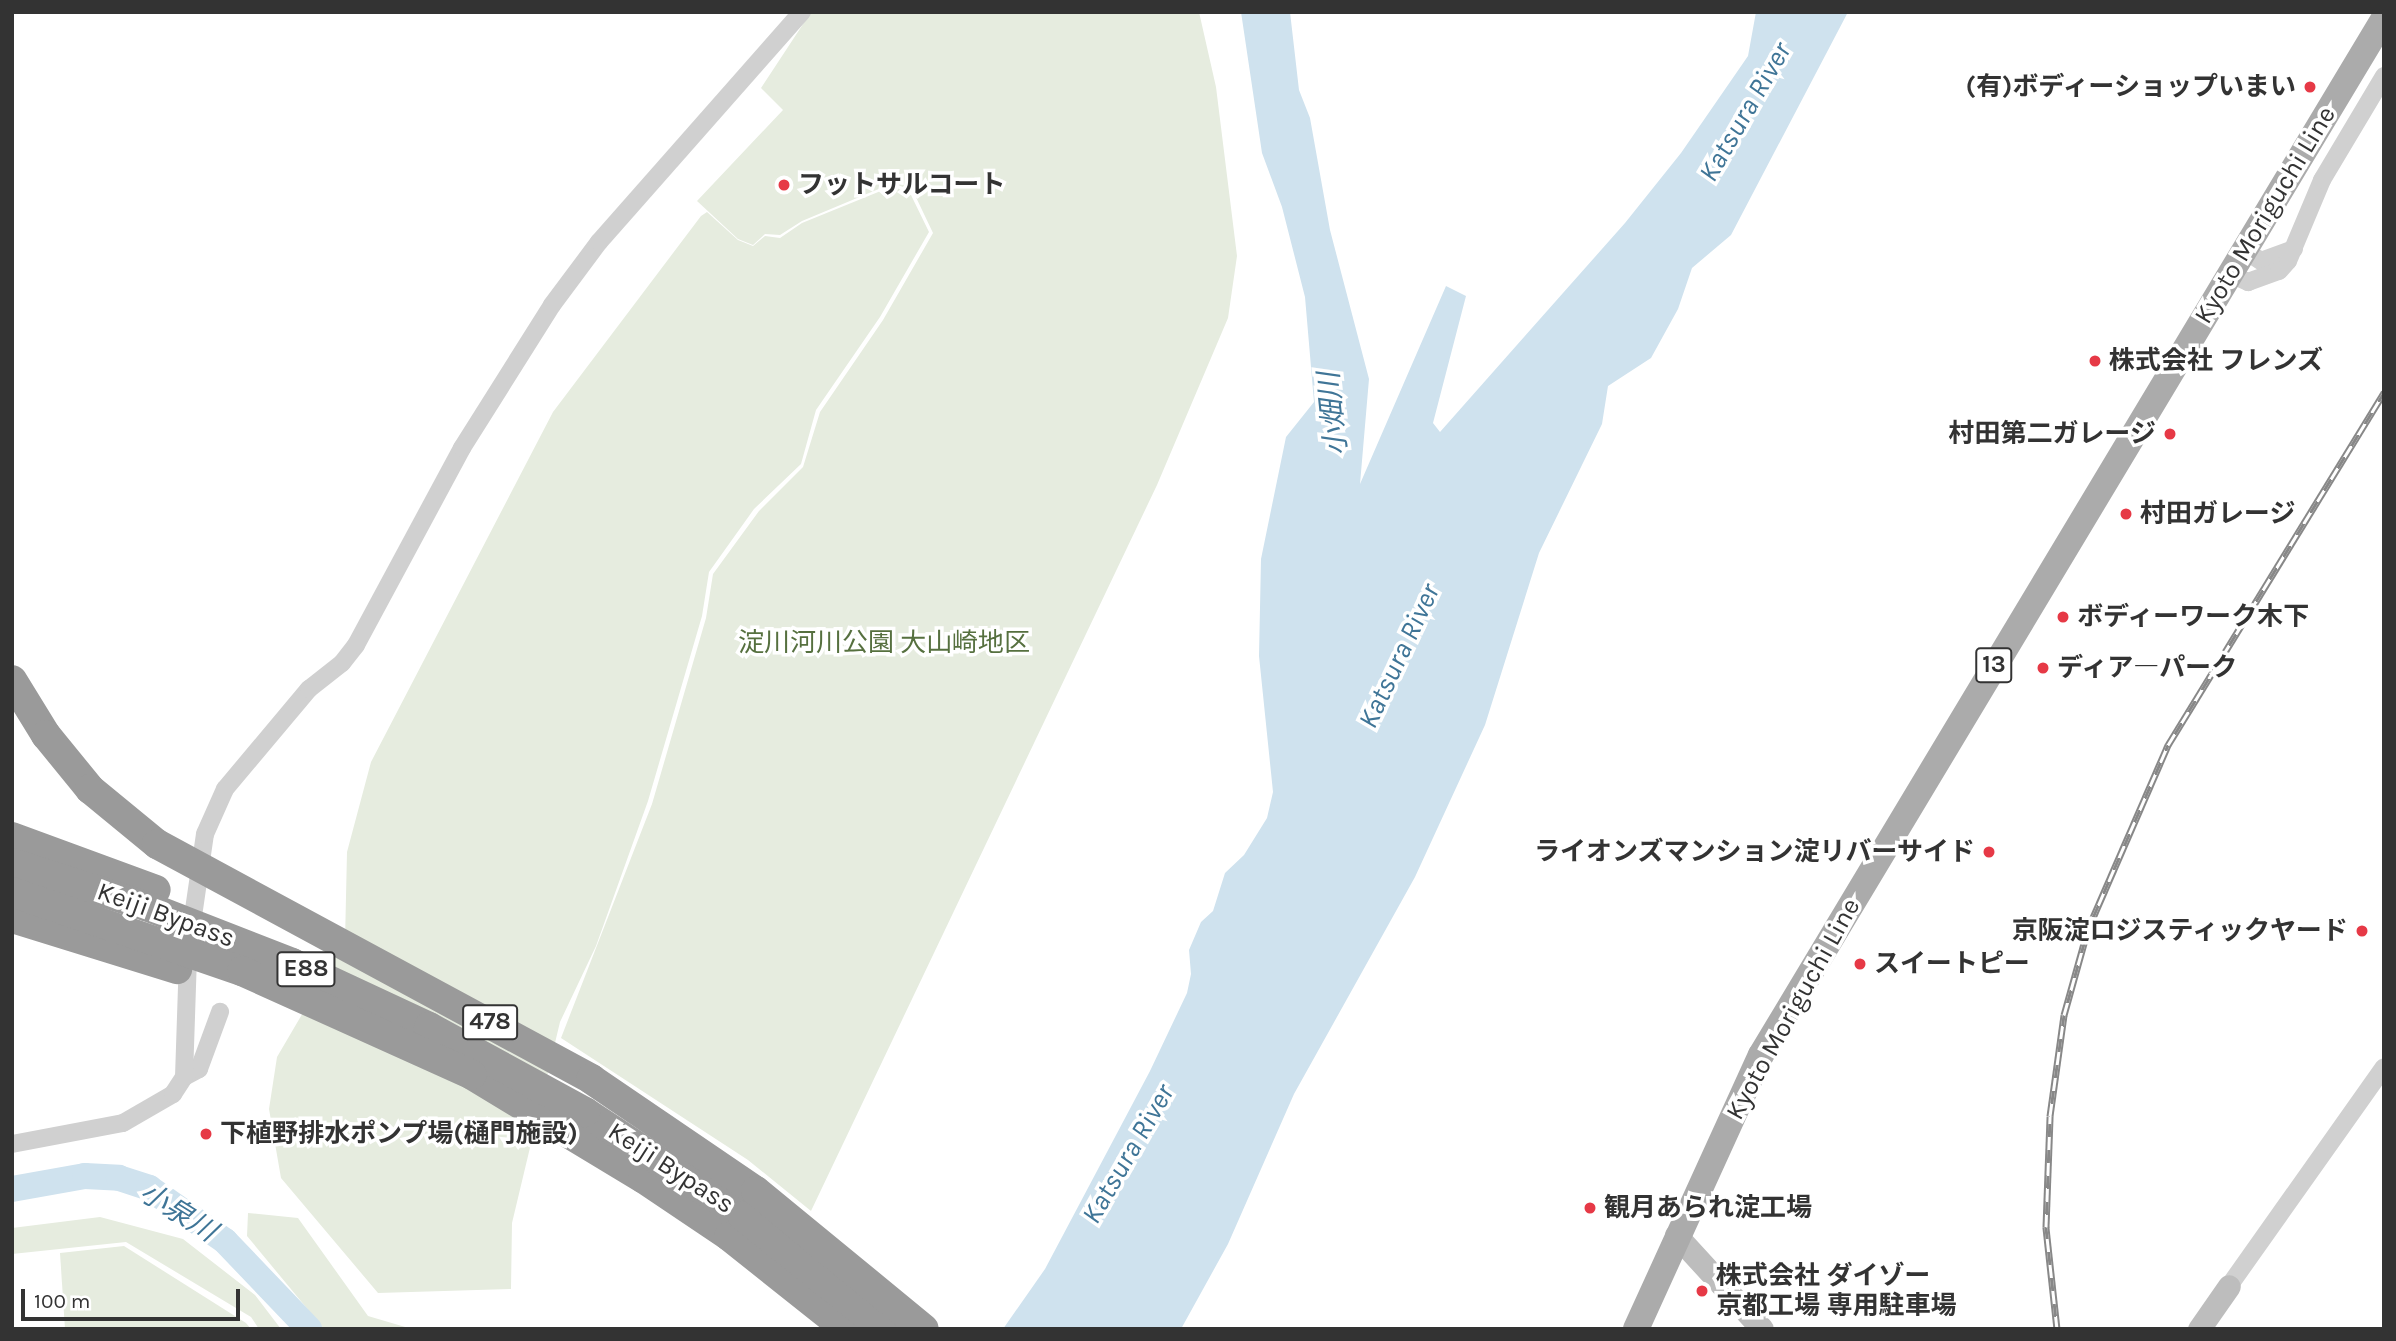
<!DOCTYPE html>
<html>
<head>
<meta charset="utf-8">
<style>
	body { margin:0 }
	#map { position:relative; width:2396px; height:1341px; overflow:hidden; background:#fff; font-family:Karla,"Noto Sans JP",sans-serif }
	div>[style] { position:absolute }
	.green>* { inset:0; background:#e6ecdf }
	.water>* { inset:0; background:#cfe2ee }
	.river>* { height:26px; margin:-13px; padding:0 13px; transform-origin:13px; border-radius:13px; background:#cfe2ee }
	.street>* { height:18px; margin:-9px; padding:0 9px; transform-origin:9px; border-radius:9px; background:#d0d0d0 }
	.secondary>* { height:23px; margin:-11.5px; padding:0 11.5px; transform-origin:11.5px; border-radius:11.5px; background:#bdbdbd }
	.primary>* { height:26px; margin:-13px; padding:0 13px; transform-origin:13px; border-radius:13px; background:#ababab }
	.highway>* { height:30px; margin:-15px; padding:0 15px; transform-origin:15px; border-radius:15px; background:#9a9a9a }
	.rail>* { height:7px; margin-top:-3.5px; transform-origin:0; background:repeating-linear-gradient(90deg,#fff 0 13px,#888 0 26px); box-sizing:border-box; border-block:2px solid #888 }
	.highway-bridge>* { height:30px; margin:-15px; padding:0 15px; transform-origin:15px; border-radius:15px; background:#9a9a9a }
	.dots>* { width:19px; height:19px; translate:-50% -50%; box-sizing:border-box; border:4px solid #fff; border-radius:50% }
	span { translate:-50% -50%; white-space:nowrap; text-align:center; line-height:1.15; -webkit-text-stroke:7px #fff; paint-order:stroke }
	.shield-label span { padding:2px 5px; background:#fff; border:2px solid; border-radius:5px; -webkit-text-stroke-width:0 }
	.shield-label { font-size:24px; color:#333; font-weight:700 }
	.poi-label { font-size:26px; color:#333; font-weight:700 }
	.right { translate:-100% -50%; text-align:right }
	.left { translate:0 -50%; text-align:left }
	.street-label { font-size:26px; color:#333 }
	.park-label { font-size:26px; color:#56703f }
	.water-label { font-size:28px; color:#3f7597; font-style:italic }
	.frame { position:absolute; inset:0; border:14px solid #333; pointer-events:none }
	.scale { position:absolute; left:21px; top:1289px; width:219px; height:32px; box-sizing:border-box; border:4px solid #333; border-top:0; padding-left:9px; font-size:21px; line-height:24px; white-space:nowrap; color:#333; -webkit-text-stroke:5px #fff; paint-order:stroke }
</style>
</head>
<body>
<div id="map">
	<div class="green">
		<i style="clip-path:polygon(811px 12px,1199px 12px,1216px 87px,1237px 256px,1228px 318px,1157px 485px,811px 1211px,748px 1160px,561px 1038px,652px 804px,706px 618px,713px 574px,759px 511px,803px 467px,820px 412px,883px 320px,933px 233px,913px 191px,893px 183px,802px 221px,780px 235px,765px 234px,753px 245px,738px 239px,697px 201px,783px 110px,761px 88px)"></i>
		<i style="clip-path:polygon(893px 186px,911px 195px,929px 232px,880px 317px,816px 410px,801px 464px,754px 509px,709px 572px,702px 616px,648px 801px,596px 946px,560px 1022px,512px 1223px,511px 1289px,378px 1293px,281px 1178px,269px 1109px,277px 1057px,345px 941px,347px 852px,371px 762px,553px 412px,701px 216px,707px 212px,738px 240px,753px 246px,765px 236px,780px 238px,802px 223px)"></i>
		<i style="clip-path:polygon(248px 1213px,298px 1218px,368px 1316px,412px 1329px,324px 1329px,247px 1236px)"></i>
		<i style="clip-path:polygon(100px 1217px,183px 1239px,255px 1295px,281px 1329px,259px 1329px,251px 1317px,126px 1242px,12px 1254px,12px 1228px)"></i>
		<i style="clip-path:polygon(124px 1246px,246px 1323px,251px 1329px,65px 1329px,60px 1253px)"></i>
	</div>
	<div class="water">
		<i style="clip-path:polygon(1241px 12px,1290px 12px,1299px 90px,1310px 118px,1330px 230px,1369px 379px,1360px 484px,1446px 286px,1466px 296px,1433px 423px,1440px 432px,1625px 223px,1681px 153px,1748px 56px,1756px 12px,1848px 12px,1731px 235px,1692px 268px,1678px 309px,1651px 358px,1608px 386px,1602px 424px,1539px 553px,1485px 725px,1415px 877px,1294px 1094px,1228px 1244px,1181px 1329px,1003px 1329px,1045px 1269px,1150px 1071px,1187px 993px,1191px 974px,1189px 950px,1201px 922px,1213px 911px,1225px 873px,1244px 855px,1267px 818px,1273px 792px,1259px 656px,1261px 559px,1286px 437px,1314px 402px,1305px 297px,1282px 207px,1262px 153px)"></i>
	</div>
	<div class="river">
		<i style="left:12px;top:1189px;width:74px;rotate:-10.1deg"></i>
		<i style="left:85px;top:1176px;width:34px;rotate:3deg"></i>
		<i style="left:119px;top:1178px;width:32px;rotate:18deg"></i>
		<i style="left:149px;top:1188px;width:93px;rotate:34.9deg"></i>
		<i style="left:225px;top:1241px;width:122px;rotate:46.3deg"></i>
	</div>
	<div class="street">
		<i style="left:2244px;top:250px;width:20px;rotate:33deg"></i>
		<i style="left:2261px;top:261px;width:35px;rotate:-20deg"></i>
		<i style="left:2230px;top:274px;width:20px;rotate:24deg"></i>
		<i style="left:2248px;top:282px;width:33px;rotate:-20deg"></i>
		<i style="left:2279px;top:271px;width:13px;rotate:-48deg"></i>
		<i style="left:2288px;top:261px;width:88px;rotate:-67.2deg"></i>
		<i style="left:2322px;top:180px;width:121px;rotate:-59.2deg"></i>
		<i style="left:191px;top:930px;width:97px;rotate:-81.7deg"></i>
		<i style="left:205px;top:834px;width:49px;rotate:-66deg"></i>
		<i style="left:225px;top:789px;width:131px;rotate:-50deg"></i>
		<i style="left:309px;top:689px;width:42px;rotate:-38.2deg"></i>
		<i style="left:342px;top:663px;width:23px;rotate:-52deg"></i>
		<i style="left:356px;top:645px;width:224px;rotate:-61.7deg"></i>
		<i style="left:462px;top:448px;width:169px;rotate:-57.8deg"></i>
		<i style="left:552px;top:305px;width:79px;rotate:-53.3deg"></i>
		<i style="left:599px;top:242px;width:307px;rotate:-48.6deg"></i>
		<i style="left:184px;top:1077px;width:17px;rotate:-28deg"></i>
		<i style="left:199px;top:1069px;width:61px;rotate:-69.8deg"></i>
		<i style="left:12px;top:1144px;width:113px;rotate:-10.7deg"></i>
		<i style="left:123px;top:1123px;width:58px;rotate:-30.1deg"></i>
		<i style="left:173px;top:1094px;width:20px;rotate:-57deg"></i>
		<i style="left:184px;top:1077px;width:119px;rotate:-88.1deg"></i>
		<i style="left:2229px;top:1286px;width:268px;rotate:-54.7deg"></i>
	</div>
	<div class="secondary">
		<i style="left:1676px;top:1235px;width:127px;rotate:47.5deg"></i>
		<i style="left:2199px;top:1329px;width:52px;rotate:-55.1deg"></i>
	</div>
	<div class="primary">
		<i style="left:1636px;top:1329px;width:301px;rotate:-65.5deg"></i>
		<i style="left:1761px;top:1055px;width:1210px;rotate:-59deg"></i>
	</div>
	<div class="highway">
		<i style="left:12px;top:680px;width:65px;rotate:58.3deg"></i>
		<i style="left:12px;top:837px;width:153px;rotate:20.2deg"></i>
		<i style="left:12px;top:918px;width:173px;rotate:17.2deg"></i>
		<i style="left:472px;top:1075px;width:200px;rotate:31.1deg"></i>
		<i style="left:643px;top:1178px;width:104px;rotate:34deg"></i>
		<i style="left:729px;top:1236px;width:149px;rotate:38.5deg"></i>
		<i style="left:585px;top:1112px;width:189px;rotate:33.4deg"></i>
		<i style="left:743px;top:1216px;width:181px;rotate:38.7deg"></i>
	</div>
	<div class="rail">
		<i style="left:2057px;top:1329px;width:103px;rotate:-96.2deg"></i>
		<i style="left:2046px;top:1227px;width:111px;rotate:-87.9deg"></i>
		<i style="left:2050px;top:1116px;width:102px;rotate:-82.1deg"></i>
		<i style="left:2064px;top:1015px;width:89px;rotate:-74.4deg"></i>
		<i style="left:2088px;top:929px;width:201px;rotate:-66.5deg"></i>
		<i style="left:2168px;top:745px;width:414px;rotate:-58.5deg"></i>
	</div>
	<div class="highway-bridge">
		<i style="left:46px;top:735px;width:70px;rotate:50.8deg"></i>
		<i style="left:90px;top:789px;width:87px;rotate:39.4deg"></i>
		<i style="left:157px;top:844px;width:494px;rotate:28.4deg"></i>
		<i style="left:591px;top:1079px;width:199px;rotate:34.2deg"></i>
		<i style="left:756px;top:1191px;width:217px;rotate:39.4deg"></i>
		<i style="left:12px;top:863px;width:141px;rotate:17.8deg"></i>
		<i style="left:146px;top:906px;width:157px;rotate:21.3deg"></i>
		<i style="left:292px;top:963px;width:151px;rotate:25deg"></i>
		<i style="left:429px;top:1027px;width:178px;rotate:28.6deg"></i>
		<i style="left:12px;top:892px;width:243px;rotate:19deg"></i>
		<i style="left:242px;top:971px;width:252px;rotate:24.3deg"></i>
	</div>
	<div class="dots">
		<i style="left:2310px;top:87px;background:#e63946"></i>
		<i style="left:784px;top:185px;background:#e63946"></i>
		<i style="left:2095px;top:361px;background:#e63946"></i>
		<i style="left:2170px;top:434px;background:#e63946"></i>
		<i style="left:2126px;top:514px;background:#e63946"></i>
		<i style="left:2063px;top:617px;background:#e63946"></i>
		<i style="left:2043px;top:668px;background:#e63946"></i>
		<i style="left:1989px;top:852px;background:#e63946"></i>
		<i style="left:2362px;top:931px;background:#e63946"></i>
		<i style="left:1860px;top:964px;background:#e63946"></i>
		<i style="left:206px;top:1134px;background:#e63946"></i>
		<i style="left:1590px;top:1208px;background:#e63946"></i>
		<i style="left:1702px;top:1291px;background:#e63946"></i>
	</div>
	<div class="shield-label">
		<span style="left:1994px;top:665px">13</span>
		<span style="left:306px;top:969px">E88</span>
		<span style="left:490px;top:1022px">478</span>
	</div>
	<div class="poi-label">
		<span class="right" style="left:2296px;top:87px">(有)ボディーショップいまい</span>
		<span class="left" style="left:798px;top:185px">フットサルコート</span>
		<span class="left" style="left:2109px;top:361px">株式会社 フレンズ</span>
		<span class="right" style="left:2156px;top:434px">村田第二ガレージ</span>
		<span class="left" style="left:2140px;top:514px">村田ガレージ</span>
		<span class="left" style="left:2077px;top:617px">ボディーワーク木下</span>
		<span class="left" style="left:2057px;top:668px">ディア―パーク</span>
		<span class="right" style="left:1975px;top:852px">ライオンズマンション淀リバーサイド</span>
		<span class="right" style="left:2348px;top:931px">京阪淀ロジスティックヤード</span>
		<span class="left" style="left:1874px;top:964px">スイートピー</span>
		<span class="left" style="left:220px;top:1134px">下植野排水ポンプ場(樋門施設)</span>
		<span class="left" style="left:1604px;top:1208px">観月あられ淀工場</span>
		<span class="left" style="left:1716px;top:1291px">株式会社 ダイゾー<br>京都工場 専用駐車場</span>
	</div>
	<div class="street-label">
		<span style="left:2265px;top:215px;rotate:-59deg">Kyoto Moriguchi Line</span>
		<span style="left:166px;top:915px;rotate:20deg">Keiji Bypass</span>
		<span style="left:1793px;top:1009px;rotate:-61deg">Kyoto Moriguchi Line</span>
		<span style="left:671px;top:1168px;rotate:33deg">Keiji Bypass</span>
	</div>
	<div class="park-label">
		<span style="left:884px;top:643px">淀川河川公園 大山崎地区</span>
	</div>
	<div class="water-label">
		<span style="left:1745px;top:112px;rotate:-60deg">Katsura River</span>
		<span style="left:1333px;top:414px;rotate:-96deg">小畑川</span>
		<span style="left:1399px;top:656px;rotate:-65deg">Katsura River</span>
		<span style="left:1128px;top:1154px;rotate:-60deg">Katsura River</span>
		<span style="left:178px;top:1212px;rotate:32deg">小泉川</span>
	</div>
	<div class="frame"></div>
	<div class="scale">100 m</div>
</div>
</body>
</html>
